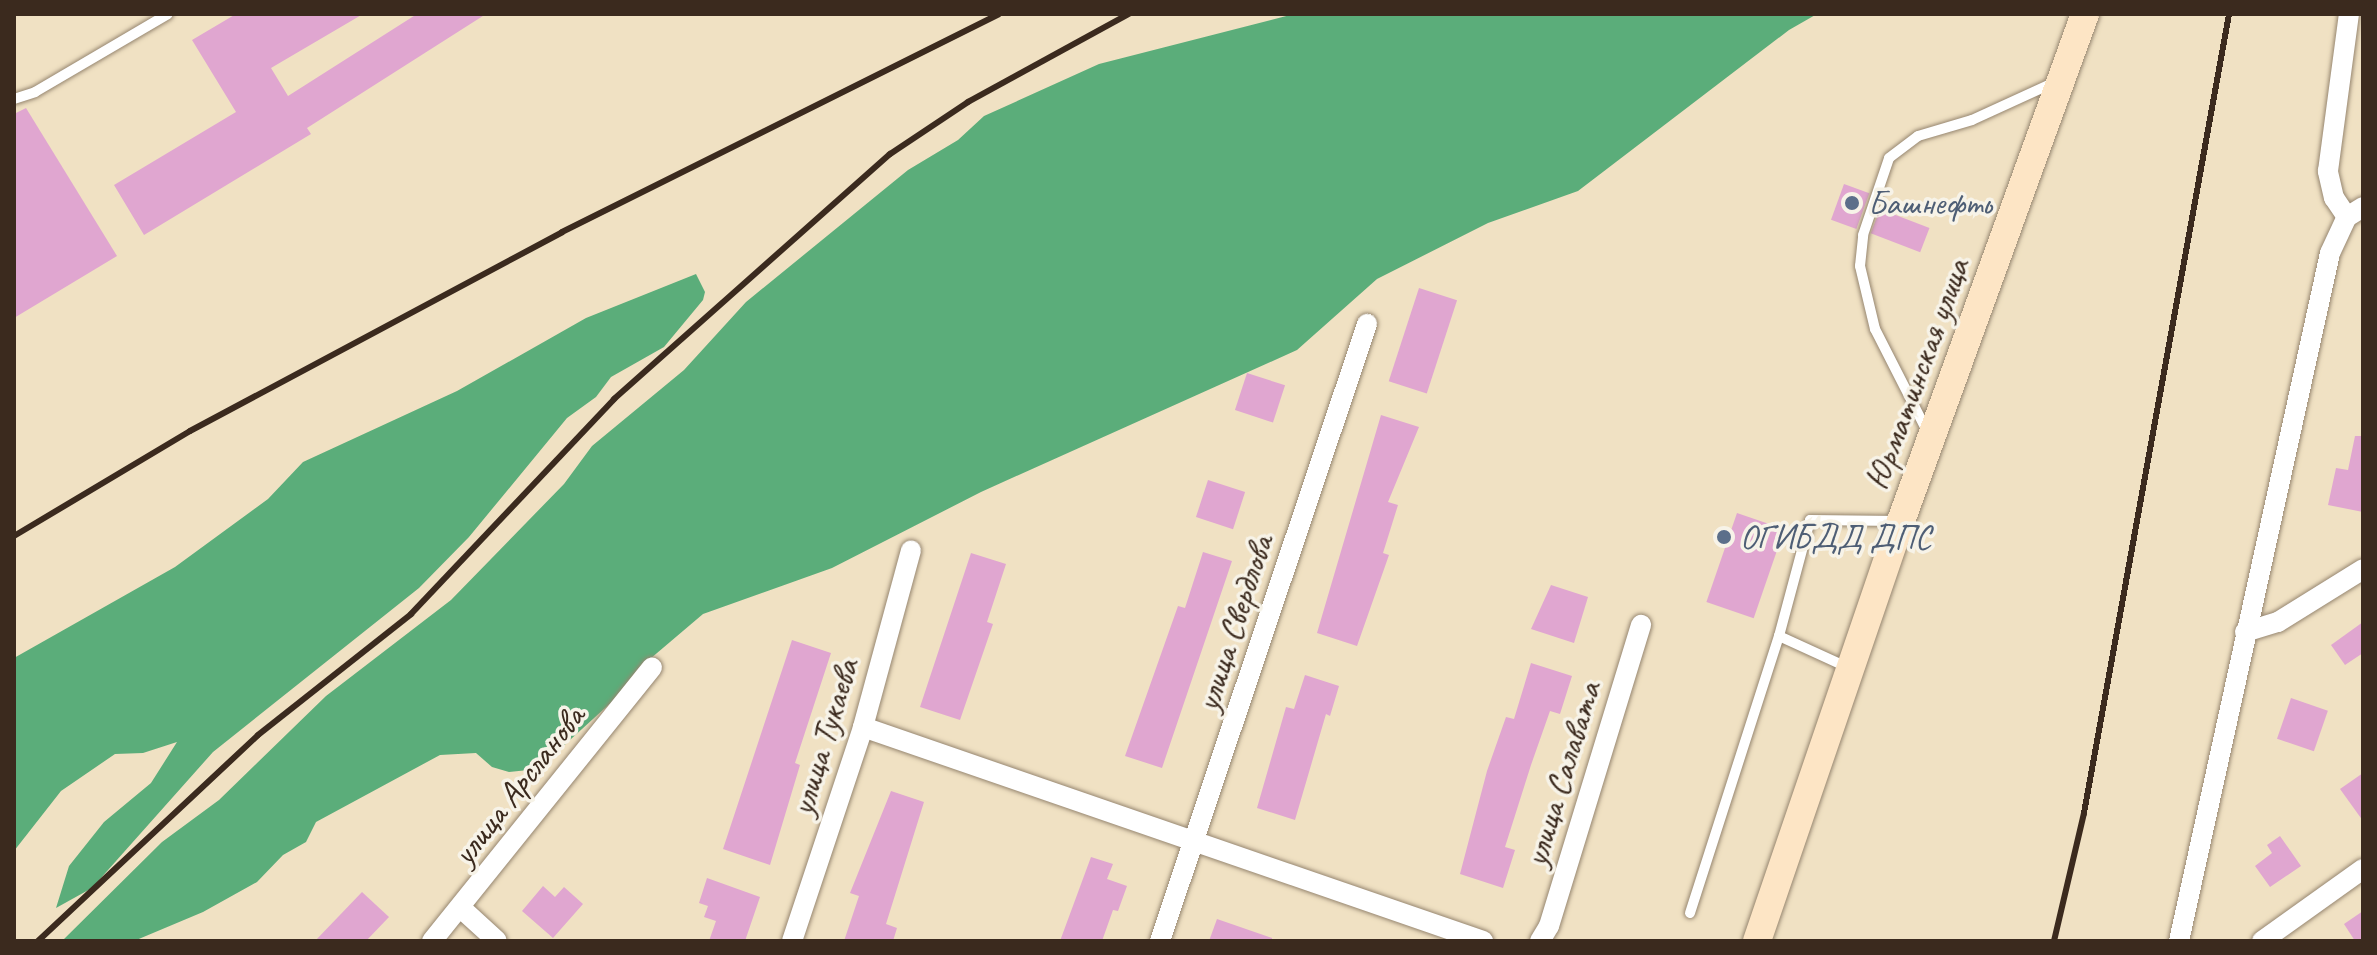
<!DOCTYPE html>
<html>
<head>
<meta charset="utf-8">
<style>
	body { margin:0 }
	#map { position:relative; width:2377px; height:955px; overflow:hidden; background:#f0e1c3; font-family:Caveat,sans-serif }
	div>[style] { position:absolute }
	.forest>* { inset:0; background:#5bad7a }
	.building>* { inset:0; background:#e0a6d0; transform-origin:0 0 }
	.roads { filter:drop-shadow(0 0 2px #968670) drop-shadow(0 0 2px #968670) }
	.service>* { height:10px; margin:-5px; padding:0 5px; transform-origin:5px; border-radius:5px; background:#fff }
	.minor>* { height:20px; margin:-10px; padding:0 10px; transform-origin:10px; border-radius:10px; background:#fff }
	.secondary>* { height:28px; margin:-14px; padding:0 14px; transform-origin:14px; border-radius:14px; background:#fde5c5 }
	.rail>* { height:6px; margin:-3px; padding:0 3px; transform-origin:3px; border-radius:3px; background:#3b2a1e }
	.dots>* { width:22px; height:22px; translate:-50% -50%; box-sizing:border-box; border:4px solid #f7f3e8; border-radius:50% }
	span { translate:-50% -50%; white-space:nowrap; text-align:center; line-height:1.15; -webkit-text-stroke:7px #f7f3e8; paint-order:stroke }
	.service-label { font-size:34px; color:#4e5e75 }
	.left { translate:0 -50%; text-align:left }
	.street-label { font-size:34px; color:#3b2a1e }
	.frame { position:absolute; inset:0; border:16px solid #3b2a1e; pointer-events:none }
</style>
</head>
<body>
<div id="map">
	<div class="forest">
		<i style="clip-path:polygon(1294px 14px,1817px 14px,1789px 30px,1578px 191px,1488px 223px,1377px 279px,1297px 350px,981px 492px,832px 568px,703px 614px,637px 670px,615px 699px,538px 769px,509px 772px,492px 767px,476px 753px,440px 755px,316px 822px,306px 842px,283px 855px,257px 882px,203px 912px,134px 941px,62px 941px,162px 842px,219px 800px,326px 696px,451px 600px,564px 484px,592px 446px,684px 370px,746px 302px,908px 170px,958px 140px,984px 116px,1099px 64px)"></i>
		<i style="clip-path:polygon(696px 274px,705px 292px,703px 300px,664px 347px,611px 377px,596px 397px,567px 418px,469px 537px,419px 588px,213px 752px,92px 888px,56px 908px,69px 866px,104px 822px,151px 783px,177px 742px,143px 753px,115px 754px,61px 791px,14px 851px,14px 658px,175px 567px,268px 499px,303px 462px,457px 391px,586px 318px)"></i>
	</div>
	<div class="building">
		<i style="clip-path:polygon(236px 14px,363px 14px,271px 68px,288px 96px,417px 14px,486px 14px,307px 128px,311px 134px,144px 235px,114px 185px,236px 112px,192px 40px)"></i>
		<i style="clip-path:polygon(26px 108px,117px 256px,14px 318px,14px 114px)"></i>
		<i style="left:1844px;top:184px;width:27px;height:38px;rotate:20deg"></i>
		<i style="left:1880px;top:209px;width:53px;height:26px;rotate:21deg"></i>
		<i style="left:1419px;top:288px;width:40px;height:98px;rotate:18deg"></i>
		<i style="left:1247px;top:373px;width:40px;height:39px;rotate:18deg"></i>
		<i style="clip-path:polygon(1381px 415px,1419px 427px,1388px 502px,1398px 505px,1383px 553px,1389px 555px,1357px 646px,1317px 633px)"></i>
		<i style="clip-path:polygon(2355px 436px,2363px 436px,2363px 512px,2328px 505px,2336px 468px,2348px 470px)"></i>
		<i style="left:1208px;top:480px;width:39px;height:39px;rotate:18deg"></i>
		<i style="left:1737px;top:513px;width:50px;height:94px;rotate:19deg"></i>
		<i style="clip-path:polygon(1203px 552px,1232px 561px,1162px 768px,1125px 756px,1178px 606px,1185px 608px)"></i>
		<i style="clip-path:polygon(971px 553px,1006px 564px,987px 622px,993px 624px,960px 720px,920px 707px)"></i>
		<i style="clip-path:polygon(1551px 585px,1588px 597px,1574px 643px,1531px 629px)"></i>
		<i style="clip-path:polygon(2363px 622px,2363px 653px,2345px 665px,2331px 645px)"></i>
		<i style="clip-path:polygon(792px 640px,831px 653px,795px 763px,800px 765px,770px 865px,723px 849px)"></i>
		<i style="clip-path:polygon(1531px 663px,1572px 676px,1560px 714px,1550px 711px,1531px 765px,1505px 847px,1515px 850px,1503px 888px,1460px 874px,1487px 771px,1506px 717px,1514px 719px)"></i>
		<i style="clip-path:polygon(1305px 675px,1339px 686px,1330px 716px,1326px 714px,1295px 820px,1257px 808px,1286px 707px,1294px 709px)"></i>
		<i style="left:2291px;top:698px;width:39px;height:43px;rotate:19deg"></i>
		<i style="clip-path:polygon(2363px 773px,2363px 821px,2340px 789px)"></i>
		<i style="clip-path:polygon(891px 791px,924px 802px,886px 924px,897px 928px,893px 941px,844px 941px,859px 896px,850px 893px)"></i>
		<i style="clip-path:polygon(2280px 836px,2301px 866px,2270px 887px,2255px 866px,2272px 853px,2267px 845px)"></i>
		<i style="clip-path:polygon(1091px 857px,1113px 864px,1107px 879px,1127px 886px,1118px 911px,1113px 910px,1102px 941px,1060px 941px)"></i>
		<i style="clip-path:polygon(707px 878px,760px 897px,745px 941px,709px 941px,716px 921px,704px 917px,708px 906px,699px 903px)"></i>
		<i style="clip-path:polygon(543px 886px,555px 897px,564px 887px,583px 904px,553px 938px,522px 911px)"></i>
		<i style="clip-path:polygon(362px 892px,389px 917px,366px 941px,315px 941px)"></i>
		<i style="clip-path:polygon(2363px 911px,2363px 941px,2355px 941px,2344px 924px)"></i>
		<i style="clip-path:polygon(1217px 919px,1272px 938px,1272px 941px,1209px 941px)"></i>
	</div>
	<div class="roads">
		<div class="service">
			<i style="left:14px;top:99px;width:22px;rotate:-18deg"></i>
			<i style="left:35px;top:92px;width:154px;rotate:-30.4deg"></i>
			<i style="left:1928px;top:433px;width:117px;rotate:-117deg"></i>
			<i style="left:1875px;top:329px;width:65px;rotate:-103.4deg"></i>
			<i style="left:1860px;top:266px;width:31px;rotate:-84deg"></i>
			<i style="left:1863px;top:235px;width:81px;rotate:-71.3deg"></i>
			<i style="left:1889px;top:158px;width:36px;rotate:-37deg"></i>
			<i style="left:1918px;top:136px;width:56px;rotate:-16.5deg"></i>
			<i style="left:1972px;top:120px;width:89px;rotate:-24.6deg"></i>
			<i style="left:1849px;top:668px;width:77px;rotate:-155.4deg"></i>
			<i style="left:1779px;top:636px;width:120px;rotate:-75deg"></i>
			<i style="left:1810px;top:520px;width:88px;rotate:0.7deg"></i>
			<i style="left:1690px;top:913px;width:291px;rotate:-72.2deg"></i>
		</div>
		<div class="minor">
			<i style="left:2347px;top:217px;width:23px;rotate:-124deg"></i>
			<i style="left:2334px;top:198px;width:28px;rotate:-103deg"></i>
			<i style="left:2328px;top:171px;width:158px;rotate:-82.4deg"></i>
			<i style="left:2245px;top:632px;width:34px;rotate:-17deg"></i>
			<i style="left:2278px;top:622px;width:100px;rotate:-31.9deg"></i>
			<i style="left:863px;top:727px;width:656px;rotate:19.04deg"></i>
			<i style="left:462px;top:909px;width:47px;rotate:42.4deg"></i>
			<i style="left:432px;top:941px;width:351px;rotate:-51.2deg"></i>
			<i style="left:792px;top:941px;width:225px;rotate:-71.6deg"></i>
			<i style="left:863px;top:727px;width:183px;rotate:-74.8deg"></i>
			<i style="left:1160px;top:941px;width:651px;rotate:-71.45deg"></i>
			<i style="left:1540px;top:941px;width:17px;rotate:-59deg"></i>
			<i style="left:1549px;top:926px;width:315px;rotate:-73deg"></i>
			<i style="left:2179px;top:941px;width:704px;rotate:-77.62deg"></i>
			<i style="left:2330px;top:253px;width:40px;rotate:-65deg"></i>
			<i style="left:2347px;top:217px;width:19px;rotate:-32deg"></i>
			<i style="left:2262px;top:941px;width:124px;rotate:-35.5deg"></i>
		</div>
		<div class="secondary">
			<i style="left:1757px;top:941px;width:444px;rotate:-71.1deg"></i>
			<i style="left:1901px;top:521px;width:539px;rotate:-70.05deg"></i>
		</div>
	</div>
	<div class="rail">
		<i style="left:14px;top:536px;width:205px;rotate:-30.8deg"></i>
		<i style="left:190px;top:431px;width:422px;rotate:-28.1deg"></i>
		<i style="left:562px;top:232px;width:488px;rotate:-26.5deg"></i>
		<i style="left:38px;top:941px;width:301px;rotate:-43.1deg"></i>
		<i style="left:258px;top:735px;width:195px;rotate:-38.3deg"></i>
		<i style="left:411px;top:614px;width:296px;rotate:-46.6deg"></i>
		<i style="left:614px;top:399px;width:369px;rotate:-41.6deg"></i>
		<i style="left:890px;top:154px;width:94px;rotate:-33.7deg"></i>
		<i style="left:968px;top:102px;width:183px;rotate:-28.7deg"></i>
		<i style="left:2054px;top:941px;width:131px;rotate:-76.8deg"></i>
		<i style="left:2084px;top:813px;width:812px;rotate:-79.71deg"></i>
	</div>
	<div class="dots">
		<i style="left:1852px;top:203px;background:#5c6f8a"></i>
		<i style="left:1724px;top:537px;background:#5c6f8a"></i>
	</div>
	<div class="service-label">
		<span class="left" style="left:1868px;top:203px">Башнефть</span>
		<span class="left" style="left:1740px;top:537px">ОГИБДД ДПС</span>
	</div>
	<div class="street-label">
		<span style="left:1917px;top:374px;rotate:-70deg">Юрматинская улица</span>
		<span style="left:1234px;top:623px;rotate:-72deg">улица Свердлова</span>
		<span style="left:824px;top:737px;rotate:-73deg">улица Тукаева</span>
		<span style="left:1562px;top:774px;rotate:-73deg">улица Салавата</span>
		<span style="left:518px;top:785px;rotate:-52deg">улица Арсланова</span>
	</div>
	<div class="frame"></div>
</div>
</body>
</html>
